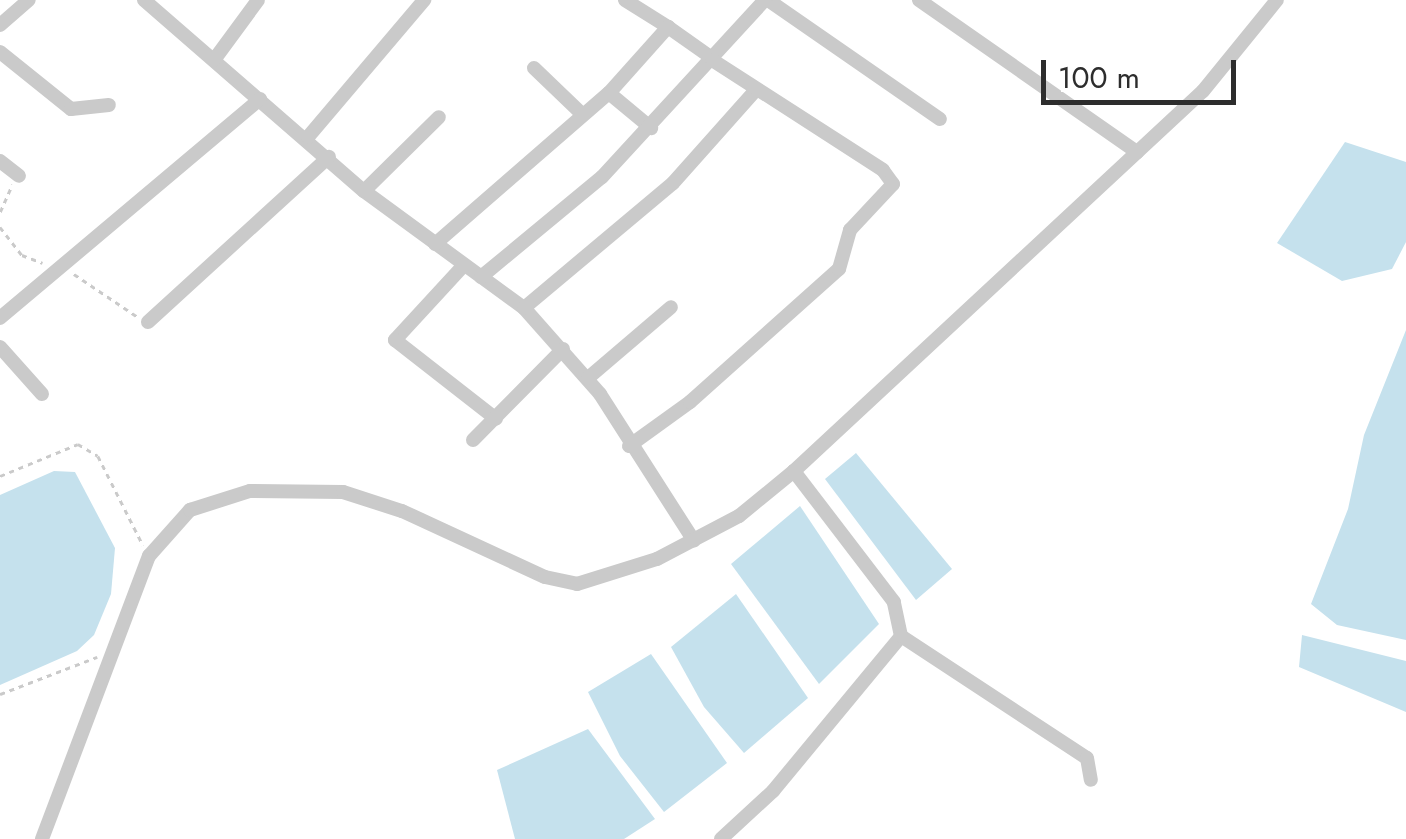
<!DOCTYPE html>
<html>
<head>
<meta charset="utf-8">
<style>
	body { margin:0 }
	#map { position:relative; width:1406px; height:839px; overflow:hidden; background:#fff; font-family:Jost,sans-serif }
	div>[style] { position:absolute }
	.water>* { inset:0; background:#c5e1ed }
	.path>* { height:2.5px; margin-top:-1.25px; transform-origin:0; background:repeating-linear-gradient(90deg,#cacaca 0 5px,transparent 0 10px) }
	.minor>* { height:14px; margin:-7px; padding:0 7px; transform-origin:7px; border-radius:7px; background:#cacaca }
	span { translate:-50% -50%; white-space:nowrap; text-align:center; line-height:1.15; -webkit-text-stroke:10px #fff; paint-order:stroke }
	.scale { position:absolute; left:1041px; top:60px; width:195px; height:45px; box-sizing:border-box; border:5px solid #2d2d2d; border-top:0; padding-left:12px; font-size:30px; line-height:35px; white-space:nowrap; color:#2d2d2d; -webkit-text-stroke:8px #fff; paint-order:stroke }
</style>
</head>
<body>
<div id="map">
	<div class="water">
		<i style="clip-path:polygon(1345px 142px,1406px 162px,1406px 242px,1392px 269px,1342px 281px,1277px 243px)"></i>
		<i style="clip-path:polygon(1406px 330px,1406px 640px,1337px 625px,1311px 604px,1348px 509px,1364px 435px)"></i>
		<i style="clip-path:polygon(856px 453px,952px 569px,916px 600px,825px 479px)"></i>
		<i style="clip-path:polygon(54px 471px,75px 472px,115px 548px,111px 594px,94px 635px,77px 651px,0 685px,0 495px)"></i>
		<i style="clip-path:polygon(800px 506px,879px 624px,819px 684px,731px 564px)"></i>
		<i style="clip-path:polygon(736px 594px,808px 698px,744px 753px,704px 707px,671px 647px)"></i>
		<i style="clip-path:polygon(1302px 635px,1406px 661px,1406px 712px,1299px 667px)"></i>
		<i style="clip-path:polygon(651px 654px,727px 763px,664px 812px,620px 756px,588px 692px)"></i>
		<i style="clip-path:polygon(588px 729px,655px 819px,624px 839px,515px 839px,497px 770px)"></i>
	</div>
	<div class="path">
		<i style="left:0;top:212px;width:30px;rotate:-66deg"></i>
		<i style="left:0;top:227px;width:36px;rotate:52deg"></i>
		<i style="left:22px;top:255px;width:22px;rotate:21deg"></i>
		<i style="left:74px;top:274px;width:77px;rotate:33.9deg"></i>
		<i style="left:0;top:476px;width:84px;rotate:-22.3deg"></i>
		<i style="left:78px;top:444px;width:23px;rotate:31deg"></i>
		<i style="left:98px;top:456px;width:100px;rotate:63.2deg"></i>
		<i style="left:0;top:694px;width:104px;rotate:-20.9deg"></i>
	</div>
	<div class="minor">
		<i style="left:144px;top:0;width:291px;rotate:41deg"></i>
		<i style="left:364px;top:191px;width:198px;rotate:36.2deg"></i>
		<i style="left:524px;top:308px;width:115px;rotate:48.5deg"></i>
		<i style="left:600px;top:394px;width:174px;rotate:57.4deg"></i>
		<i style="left:625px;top:0;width:51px;rotate:32.1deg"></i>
		<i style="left:768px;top:0;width:209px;rotate:34.7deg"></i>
		<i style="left:919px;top:0;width:266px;rotate:34.9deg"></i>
		<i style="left:0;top:25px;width:38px;rotate:-41deg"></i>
		<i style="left:0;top:52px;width:91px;rotate:38.8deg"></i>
		<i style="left:71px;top:109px;width:38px;rotate:-6deg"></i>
		<i style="left:214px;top:60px;width:74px;rotate:-53.7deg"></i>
		<i style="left:534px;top:68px;width:65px;rotate:43.8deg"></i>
		<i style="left:609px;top:93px;width:55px;rotate:39.8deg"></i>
		<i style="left:308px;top:137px;width:180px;rotate:-49.7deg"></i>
		<i style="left:0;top:161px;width:24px;rotate:38deg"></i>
		<i style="left:364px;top:191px;width:105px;rotate:-44.6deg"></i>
		<i style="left:435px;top:244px;width:230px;rotate:-41deg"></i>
		<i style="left:609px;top:93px;width:89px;rotate:-48.2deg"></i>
		<i style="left:668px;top:27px;width:54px;rotate:35.2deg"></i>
		<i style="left:464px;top:265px;width:102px;rotate:132.6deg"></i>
		<i style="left:395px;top:340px;width:128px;rotate:38deg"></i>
		<i style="left:481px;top:277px;width:157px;rotate:-39.6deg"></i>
		<i style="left:602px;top:177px;width:241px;rotate:-47.4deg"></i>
		<i style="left:524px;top:308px;width:194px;rotate:-40deg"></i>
		<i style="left:673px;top:183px;width:125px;rotate:-48.3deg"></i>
		<i style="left:0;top:318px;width:340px;rotate:-40.1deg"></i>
		<i style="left:148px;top:322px;width:245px;rotate:-42.4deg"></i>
		<i style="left:0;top:347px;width:63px;rotate:48.2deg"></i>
		<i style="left:588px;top:378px;width:109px;rotate:-40.5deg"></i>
		<i style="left:473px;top:440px;width:128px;rotate:-45.3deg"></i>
		<i style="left:629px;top:446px;width:75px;rotate:-35.8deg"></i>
		<i style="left:690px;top:402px;width:200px;rotate:-41.8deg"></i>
		<i style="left:839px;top:269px;width:41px;rotate:-74.2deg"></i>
		<i style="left:850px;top:230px;width:63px;rotate:-46.9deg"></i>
		<i style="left:893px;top:184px;width:17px;rotate:-126deg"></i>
		<i style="left:883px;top:170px;width:203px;rotate:-147.2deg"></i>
		<i style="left:901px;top:636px;width:222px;rotate:33.3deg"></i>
		<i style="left:1087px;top:758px;width:22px;rotate:80deg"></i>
		<i style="left:42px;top:839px;width:303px;rotate:-69.3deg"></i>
		<i style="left:149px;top:556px;width:62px;rotate:-48.3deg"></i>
		<i style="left:190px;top:510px;width:63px;rotate:-17.6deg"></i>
		<i style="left:250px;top:491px;width:93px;rotate:0.6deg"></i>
		<i style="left:343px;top:492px;width:62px;rotate:17.9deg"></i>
		<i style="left:402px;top:511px;width:157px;rotate:24.8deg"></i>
		<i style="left:545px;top:577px;width:33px;rotate:12deg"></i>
		<i style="left:577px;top:584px;width:84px;rotate:-17.4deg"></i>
		<i style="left:657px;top:559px;width:93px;rotate:-27.7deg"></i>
		<i style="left:739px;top:516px;width:71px;rotate:-39.3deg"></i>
		<i style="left:794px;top:471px;width:558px;rotate:-42.9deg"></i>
		<i style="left:1203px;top:91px;width:117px;rotate:-50.9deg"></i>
		<i style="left:721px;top:839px;width:71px;rotate:-42.7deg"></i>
		<i style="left:773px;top:791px;width:201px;rotate:-50.4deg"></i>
		<i style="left:901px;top:636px;width:35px;rotate:-102deg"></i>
		<i style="left:894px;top:602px;width:165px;rotate:-127.4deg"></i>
	</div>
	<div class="scale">100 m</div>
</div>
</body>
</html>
